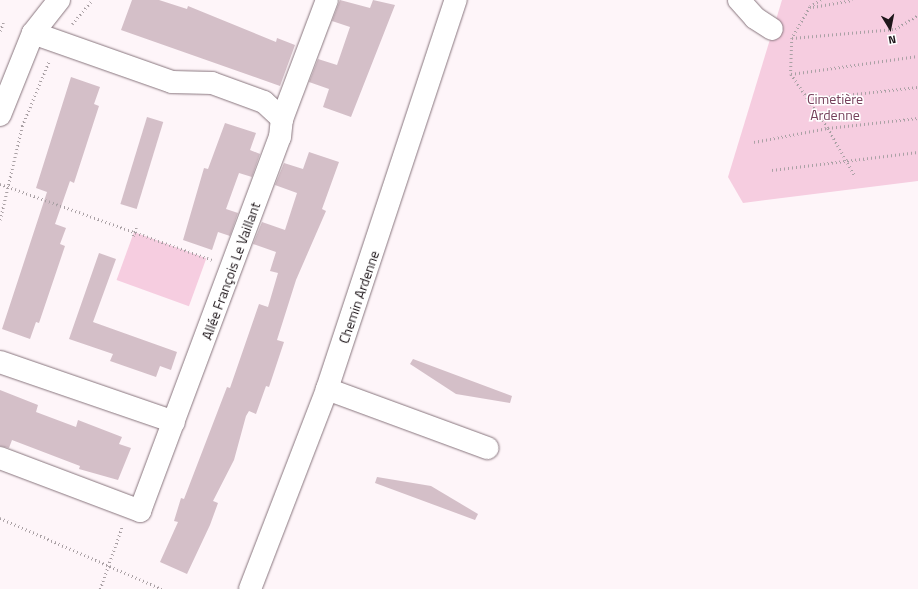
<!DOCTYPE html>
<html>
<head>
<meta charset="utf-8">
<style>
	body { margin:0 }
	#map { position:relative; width:918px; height:589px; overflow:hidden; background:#fef5f9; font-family:"Titillium Web",sans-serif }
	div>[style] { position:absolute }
	.green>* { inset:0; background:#f6cde0; transform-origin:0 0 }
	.building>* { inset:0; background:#d4bfc8; transform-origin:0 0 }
	.path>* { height:2.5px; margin-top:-1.25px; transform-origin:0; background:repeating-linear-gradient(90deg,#aaa1a5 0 1px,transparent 0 4px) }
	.roads { filter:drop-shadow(0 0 1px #88757d) drop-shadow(0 0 1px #88757d) }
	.minor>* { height:22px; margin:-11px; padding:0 11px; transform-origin:11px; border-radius:11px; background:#fff }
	span { translate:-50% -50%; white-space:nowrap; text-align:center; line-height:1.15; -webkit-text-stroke:3px #fff; paint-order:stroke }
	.park-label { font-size:14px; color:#76415c }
	.street-label { font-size:14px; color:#1e161a }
	.north { position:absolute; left:870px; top:8px; width:40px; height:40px; -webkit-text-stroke:3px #fff; paint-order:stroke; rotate:170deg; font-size:11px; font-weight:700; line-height:16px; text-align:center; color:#1e161a }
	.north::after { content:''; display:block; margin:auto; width:14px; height:18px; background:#1e161a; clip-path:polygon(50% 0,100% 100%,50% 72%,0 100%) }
</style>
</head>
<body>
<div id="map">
	<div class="green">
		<i style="clip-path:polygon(782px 0,918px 0,918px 181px,743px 203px,728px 177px)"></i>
		<i style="left:134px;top:232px;width:77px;height:51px;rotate:20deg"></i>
	</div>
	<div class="building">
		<i style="clip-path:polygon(132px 0,159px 0,187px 9px,188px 6px,276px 42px,277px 38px,295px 45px,280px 86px,121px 30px)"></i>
		<i style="clip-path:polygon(340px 0,370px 8px,373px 0,395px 5px,351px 117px,323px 107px,329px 89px,309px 82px,318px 59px,337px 65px,350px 27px,332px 21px)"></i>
		<i style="clip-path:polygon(71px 77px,100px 87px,94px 104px,99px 106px,74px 183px,70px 181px,55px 224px,66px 228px,60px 244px,65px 246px,39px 323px,36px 322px,30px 339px,2px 329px,47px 192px,36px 188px)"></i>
		<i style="left:147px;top:117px;width:17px;height:91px;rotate:17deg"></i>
		<i style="clip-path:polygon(225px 123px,256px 133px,250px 150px,260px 154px,252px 177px,239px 173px,226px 209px,238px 213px,230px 236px,218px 232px,212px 250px,183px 240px,204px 168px,208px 169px)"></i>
		<i style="clip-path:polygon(309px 152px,339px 162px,322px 209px,326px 211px,296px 280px,277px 340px,284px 342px,269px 387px,266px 386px,256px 414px,249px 411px,246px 416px,234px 460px,213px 501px,218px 503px,210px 525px,187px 574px,160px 562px,178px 522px,174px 521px,181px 498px,184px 499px,227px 387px,230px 388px,259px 304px,268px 307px,278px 273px,270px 271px,276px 252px,253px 244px,262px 222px,285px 230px,297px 193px,275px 185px,284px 163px,303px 169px)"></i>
		<i style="clip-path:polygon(99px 253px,116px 259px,93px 322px,177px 352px,171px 370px,160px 366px,156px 377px,110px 361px,113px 354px,69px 339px)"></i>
		<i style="clip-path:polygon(413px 359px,512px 396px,510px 403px,456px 394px,410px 364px)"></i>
		<i style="clip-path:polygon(0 390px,38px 405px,36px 412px,76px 427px,78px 420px,122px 437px,119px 444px,131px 448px,118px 480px,79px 469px,80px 466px,12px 440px,9px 448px,0 446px)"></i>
		<i style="clip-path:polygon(377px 477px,431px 486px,478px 514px,475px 520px,375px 483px)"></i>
	</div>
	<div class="path">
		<i style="left:821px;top:0;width:13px;rotate:148deg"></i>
		<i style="left:810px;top:7px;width:36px;rotate:120deg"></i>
		<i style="left:792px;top:38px;width:103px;rotate:-5deg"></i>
		<i style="left:895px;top:29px;width:27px;rotate:-31deg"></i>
		<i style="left:813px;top:7px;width:40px;rotate:-10deg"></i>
		<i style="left:72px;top:24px;width:31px;rotate:-50deg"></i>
		<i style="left:0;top:31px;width:9px;rotate:-69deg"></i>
		<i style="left:792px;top:38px;width:36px;rotate:92deg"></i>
		<i style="left:791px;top:74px;width:65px;rotate:55.6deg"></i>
		<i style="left:828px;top:128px;width:55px;rotate:60.6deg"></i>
		<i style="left:791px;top:74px;width:128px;rotate:-8.1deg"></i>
		<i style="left:809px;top:99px;width:110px;rotate:-6.3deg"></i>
		<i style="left:754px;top:142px;width:75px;rotate:-10.7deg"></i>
		<i style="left:828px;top:128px;width:91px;rotate:-6.3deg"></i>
		<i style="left:772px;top:170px;width:147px;rotate:-7deg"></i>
		<i style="left:0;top:184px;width:225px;rotate:19.7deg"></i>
		<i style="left:0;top:220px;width:97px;rotate:-76.8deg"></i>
		<i style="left:22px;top:126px;width:70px;rotate:-67.4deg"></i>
		<i style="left:133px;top:236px;width:9px;rotate:-69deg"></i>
		<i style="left:0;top:518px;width:177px;rotate:23.7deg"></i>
		<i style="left:100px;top:589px;width:66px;rotate:-70.5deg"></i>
	</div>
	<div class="roads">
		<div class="minor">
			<i style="left:739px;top:0;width:24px;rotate:48deg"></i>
			<i style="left:755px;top:18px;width:20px;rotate:33deg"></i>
			<i style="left:33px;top:33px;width:147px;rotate:19.4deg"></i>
			<i style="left:172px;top:82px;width:40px;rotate:1.4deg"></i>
			<i style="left:212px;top:83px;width:55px;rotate:20.1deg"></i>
			<i style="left:264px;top:102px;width:25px;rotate:43deg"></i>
			<i style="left:0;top:115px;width:88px;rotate:-68.1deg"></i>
			<i style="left:33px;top:33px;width:42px;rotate:-51.8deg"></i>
			<i style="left:0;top:362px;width:184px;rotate:19deg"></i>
			<i style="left:327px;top:389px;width:171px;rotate:20.2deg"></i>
			<i style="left:0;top:458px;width:150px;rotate:20.7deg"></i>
			<i style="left:140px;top:511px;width:399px;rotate:-69.5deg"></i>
			<i style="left:280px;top:137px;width:18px;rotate:-84deg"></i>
			<i style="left:282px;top:119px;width:127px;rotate:-69.3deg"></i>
			<i style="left:250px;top:589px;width:214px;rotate:-68.9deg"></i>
			<i style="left:327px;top:389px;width:410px;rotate:-71.7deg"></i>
		</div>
	</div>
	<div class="park-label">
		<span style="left:835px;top:107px">Cimetière<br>Ardenne</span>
	</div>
	<div class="street-label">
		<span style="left:231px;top:271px;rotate:-70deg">Allée François Le Vaillant</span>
		<span style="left:359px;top:297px;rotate:-71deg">Chemin Ardenne</span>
	</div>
	<div class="north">N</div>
</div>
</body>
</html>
